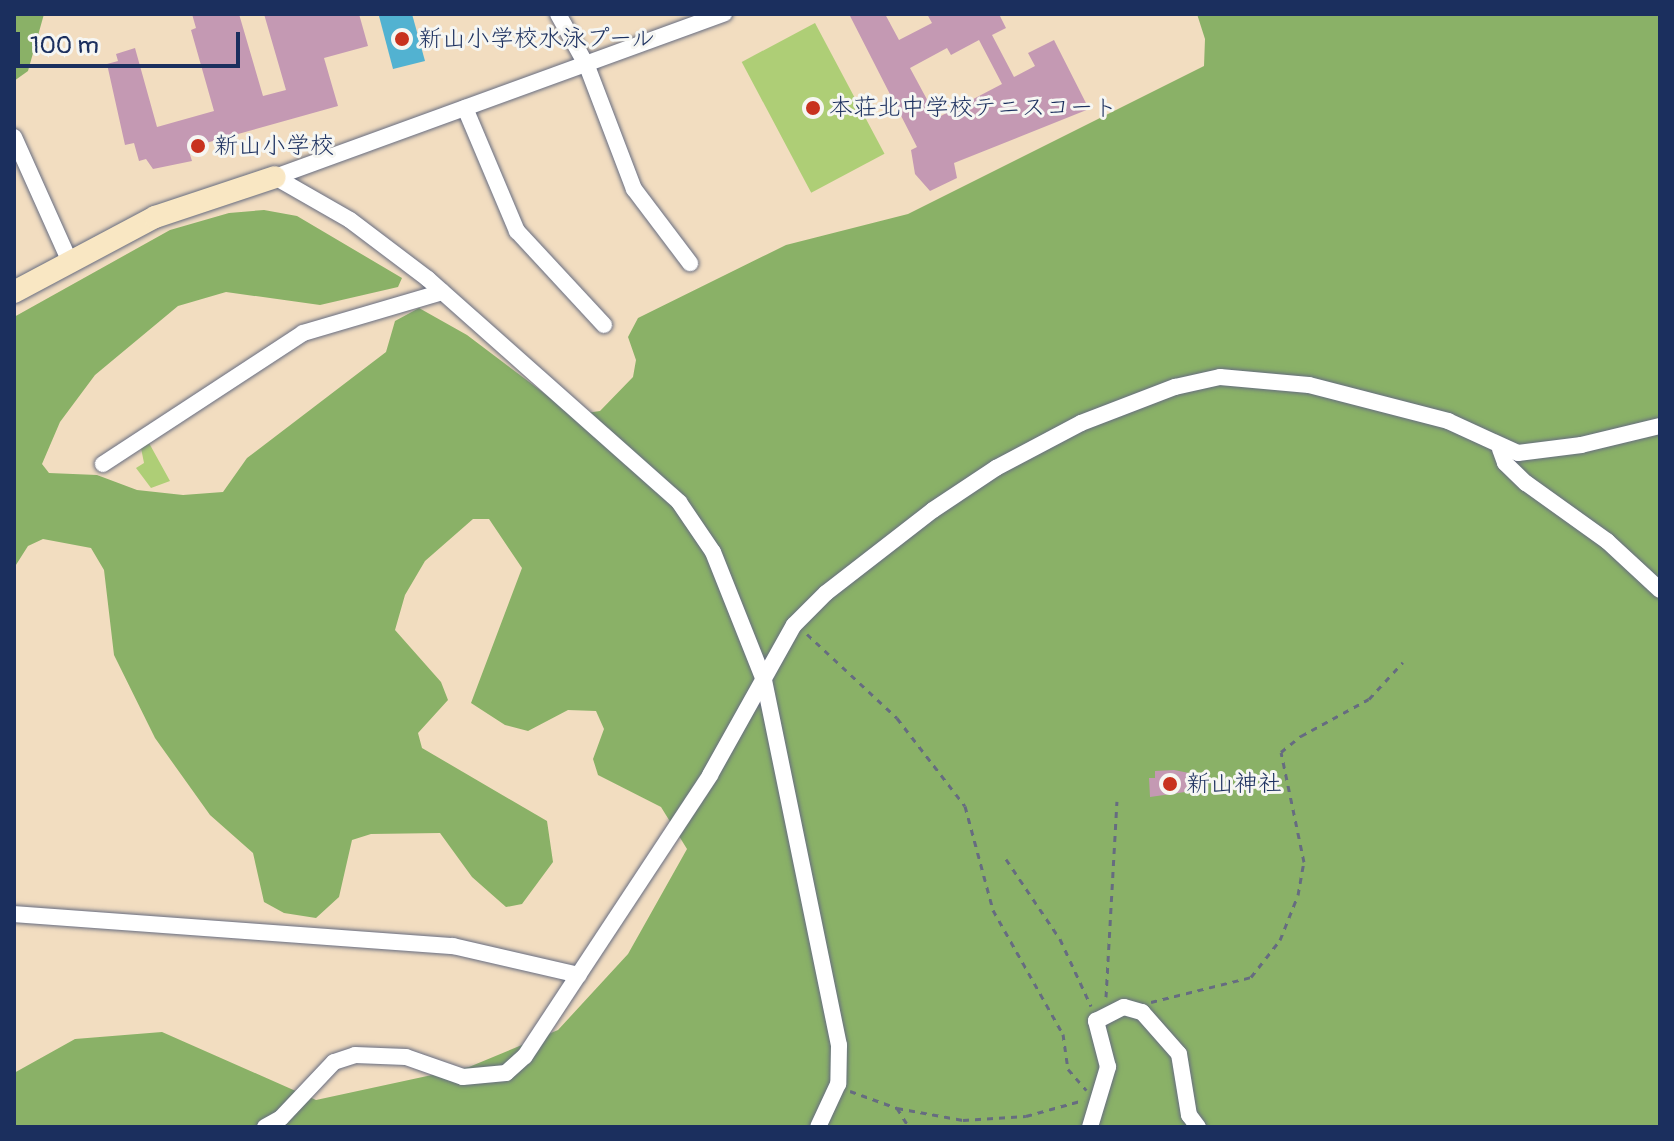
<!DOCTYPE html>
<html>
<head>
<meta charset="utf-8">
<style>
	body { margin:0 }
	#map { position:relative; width:1674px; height:1141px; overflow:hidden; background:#f2ddc0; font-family:Pangolin,"Klee One",sans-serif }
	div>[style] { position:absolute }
	.green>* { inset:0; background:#aece76; transform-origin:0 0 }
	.forest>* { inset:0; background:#8ab167 }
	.water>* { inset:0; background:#52b2d1 }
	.building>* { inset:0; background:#c499b3 }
	.path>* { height:3px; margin-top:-1.5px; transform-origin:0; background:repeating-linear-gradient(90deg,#666c80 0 6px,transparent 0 12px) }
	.roads { filter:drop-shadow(0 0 2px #666c80) drop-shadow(0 0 2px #666c80) }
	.street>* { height:16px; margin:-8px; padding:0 8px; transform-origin:8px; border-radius:8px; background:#fff }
	.secondary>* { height:22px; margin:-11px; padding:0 11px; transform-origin:11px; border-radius:11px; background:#f9e7c3 }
	.dots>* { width:22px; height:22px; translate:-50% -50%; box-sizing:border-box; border:4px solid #f6f6f2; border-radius:50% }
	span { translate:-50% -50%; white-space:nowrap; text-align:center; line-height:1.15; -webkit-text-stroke:6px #f6f6f2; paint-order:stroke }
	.poi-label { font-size:24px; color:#1b2f5e }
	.left { translate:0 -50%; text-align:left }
	.frame { position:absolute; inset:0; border:16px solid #1b2f5e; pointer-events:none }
	.scale { position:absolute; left:16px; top:32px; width:224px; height:36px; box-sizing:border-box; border:4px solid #1b2f5e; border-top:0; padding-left:10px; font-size:24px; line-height:28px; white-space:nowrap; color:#1b2f5e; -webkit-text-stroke:6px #f6f6f2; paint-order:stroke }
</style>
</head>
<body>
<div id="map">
	<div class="green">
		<i style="left:815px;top:23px;width:148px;height:83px;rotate:62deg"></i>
		<i style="clip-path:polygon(149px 443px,170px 481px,151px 488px,136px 468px,144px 463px,141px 448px)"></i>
	</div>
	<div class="forest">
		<i style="clip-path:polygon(14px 14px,44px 14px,28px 71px,14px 81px)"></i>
		<i style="clip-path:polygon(1197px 14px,1660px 14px,1660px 1127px,14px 1127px,14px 1073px,75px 1039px,162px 1032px,316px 1100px,469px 1067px,558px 1030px,628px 954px,687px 849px,661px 807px,598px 775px,593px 759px,604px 729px,596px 711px,568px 710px,528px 731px,505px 725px,471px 703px,522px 568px,489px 519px,473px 519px,425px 561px,405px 595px,395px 630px,441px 682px,448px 700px,418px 733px,422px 748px,547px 821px,553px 862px,522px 904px,506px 907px,472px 877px,440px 833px,371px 834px,352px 840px,339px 897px,316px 918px,284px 913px,264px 902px,253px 853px,210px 815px,155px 738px,114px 655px,104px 570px,91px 548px,43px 539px,28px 546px,14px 568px,14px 317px,170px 230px,229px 213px,264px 210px,297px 216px,402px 278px,398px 287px,320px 305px,226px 292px,178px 306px,95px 375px,60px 422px,42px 464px,49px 473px,97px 475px,137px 490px,183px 495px,223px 492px,247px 458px,386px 352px,395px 321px,419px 308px,467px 335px,573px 415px,600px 411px,633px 377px,636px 360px,628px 337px,638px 318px,786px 245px,908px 214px,1204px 66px,1205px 39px)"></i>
	</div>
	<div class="water">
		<i style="clip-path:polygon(412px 14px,425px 61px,393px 69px,379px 16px)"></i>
	</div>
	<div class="building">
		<i style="clip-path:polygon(192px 14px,239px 14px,263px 96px,286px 90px,264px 14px,359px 14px,368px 46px,324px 58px,338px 106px,188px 148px,192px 161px,153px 169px,146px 159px,139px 161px,134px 143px,125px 145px,107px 64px,118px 61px,116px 54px,135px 48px,157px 127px,214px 111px,191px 30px,196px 28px)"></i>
		<i style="clip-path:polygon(evenodd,849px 14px,885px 14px,899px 40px,932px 23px,927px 14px,999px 14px,1006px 28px,992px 35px,1014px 77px,1035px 66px,1028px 53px,1054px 40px,1089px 109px,954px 163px,957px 178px,930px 191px,915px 174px,911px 150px,917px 147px,849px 14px,979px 40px,1002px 84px,937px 118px,910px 68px,947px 48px,951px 55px,979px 40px)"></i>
		<i style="clip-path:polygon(1174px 770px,1199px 775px,1199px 790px,1150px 797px,1149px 778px,1155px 778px,1155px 771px)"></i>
	</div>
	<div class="path">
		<i style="left:807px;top:634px;width:123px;rotate:43deg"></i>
		<i style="left:897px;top:718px;width:111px;rotate:52.3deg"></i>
		<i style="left:965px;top:806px;width:108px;rotate:74.9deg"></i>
		<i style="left:993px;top:910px;width:142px;rotate:60.6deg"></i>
		<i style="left:1063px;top:1034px;width:35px;rotate:82deg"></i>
		<i style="left:1068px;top:1069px;width:28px;rotate:49deg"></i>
		<i style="left:1006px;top:859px;width:97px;rotate:56deg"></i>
		<i style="left:1060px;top:939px;width:74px;rotate:65.2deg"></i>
		<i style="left:1106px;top:997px;width:196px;rotate:-86.8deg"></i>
		<i style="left:1151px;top:1002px;width:103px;rotate:-14deg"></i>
		<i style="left:1251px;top:977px;width:47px;rotate:-51.9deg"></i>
		<i style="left:1280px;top:940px;width:48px;rotate:-68.2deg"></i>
		<i style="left:1298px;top:895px;width:34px;rotate:-80deg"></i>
		<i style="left:1304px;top:862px;width:112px;rotate:-101.8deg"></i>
		<i style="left:1281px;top:752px;width:26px;rotate:-39deg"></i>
		<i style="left:1301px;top:736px;width:77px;rotate:-28.6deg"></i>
		<i style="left:1369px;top:699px;width:50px;rotate:-47.4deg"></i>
		<i style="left:850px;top:1091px;width:50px;rotate:19.9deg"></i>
		<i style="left:897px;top:1108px;width:22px;rotate:58deg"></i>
		<i style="left:897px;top:1108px;width:67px;rotate:10.3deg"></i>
		<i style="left:963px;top:1120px;width:63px;rotate:-3.6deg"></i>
		<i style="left:1026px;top:1116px;width:60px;rotate:-15.4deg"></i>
	</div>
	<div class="roads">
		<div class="street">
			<i style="left:558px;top:14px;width:60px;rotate:60.9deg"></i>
			<i style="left:587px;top:66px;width:132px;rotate:69.1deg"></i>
			<i style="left:634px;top:189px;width:93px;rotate:52.9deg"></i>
			<i style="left:465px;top:108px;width:134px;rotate:67.1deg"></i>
			<i style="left:517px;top:231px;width:128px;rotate:47.2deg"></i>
			<i style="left:14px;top:137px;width:137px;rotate:65.9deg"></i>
			<i style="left:275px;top:177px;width:86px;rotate:29.8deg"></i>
			<i style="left:350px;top:220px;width:98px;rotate:37.1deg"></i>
			<i style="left:428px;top:279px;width:336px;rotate:41.6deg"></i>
			<i style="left:679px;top:502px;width:60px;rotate:55.8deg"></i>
			<i style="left:713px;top:552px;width:138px;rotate:68.3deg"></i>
			<i style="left:764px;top:680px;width:373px;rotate:78.4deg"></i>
			<i style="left:839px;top:1045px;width:39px;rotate:91deg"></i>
			<i style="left:838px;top:1084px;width:47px;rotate:114.9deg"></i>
			<i style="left:275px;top:177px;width:478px;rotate:-20deg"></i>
			<i style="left:1500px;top:449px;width:15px;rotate:70deg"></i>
			<i style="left:1505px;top:463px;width:29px;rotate:44deg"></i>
			<i style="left:1526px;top:483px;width:100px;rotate:35.6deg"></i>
			<i style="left:1607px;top:541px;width:72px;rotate:42.8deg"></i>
			<i style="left:103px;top:464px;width:239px;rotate:-33.2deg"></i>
			<i style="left:303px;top:333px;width:145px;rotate:-16.4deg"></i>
			<i style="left:14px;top:914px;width:440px;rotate:4.2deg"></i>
			<i style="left:453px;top:946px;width:129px;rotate:13deg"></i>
			<i style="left:265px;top:1127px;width:18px;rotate:-29deg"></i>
			<i style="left:281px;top:1118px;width:77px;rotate:-46.6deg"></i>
			<i style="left:334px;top:1062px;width:22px;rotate:-18deg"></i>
			<i style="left:355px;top:1055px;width:51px;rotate:2.2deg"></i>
			<i style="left:406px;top:1057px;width:60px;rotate:19.3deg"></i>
			<i style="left:463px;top:1077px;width:43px;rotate:-5.3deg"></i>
			<i style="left:506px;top:1073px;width:25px;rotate:-42deg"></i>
			<i style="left:525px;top:1056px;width:336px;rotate:-56.6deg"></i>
			<i style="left:710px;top:775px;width:172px;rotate:-60.8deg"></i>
			<i style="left:794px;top:625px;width:45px;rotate:-45deg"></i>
			<i style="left:826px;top:593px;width:135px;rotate:-37.8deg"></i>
			<i style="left:933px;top:510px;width:76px;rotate:-33.7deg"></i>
			<i style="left:996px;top:468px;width:96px;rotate:-27.9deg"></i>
			<i style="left:1081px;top:423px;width:101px;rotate:-21deg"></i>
			<i style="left:1175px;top:387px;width:46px;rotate:-12.5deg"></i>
			<i style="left:1220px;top:377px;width:89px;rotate:5.1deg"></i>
			<i style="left:1309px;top:385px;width:144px;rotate:14.5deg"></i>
			<i style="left:1448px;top:421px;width:77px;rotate:24.6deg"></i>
			<i style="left:1518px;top:453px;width:64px;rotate:-7.2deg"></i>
			<i style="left:1581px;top:445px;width:81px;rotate:-13.5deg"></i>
			<i style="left:1090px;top:1127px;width:63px;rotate:-73.3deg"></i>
			<i style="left:1108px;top:1067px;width:48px;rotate:-104.6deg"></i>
			<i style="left:1096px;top:1021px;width:31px;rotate:-27deg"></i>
			<i style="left:1124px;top:1007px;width:19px;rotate:16deg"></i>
			<i style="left:1142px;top:1012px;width:56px;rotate:48.6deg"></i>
			<i style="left:1179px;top:1054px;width:62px;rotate:80.7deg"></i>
			<i style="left:1189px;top:1115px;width:15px;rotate:53deg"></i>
		</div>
		<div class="secondary">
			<i style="left:14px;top:292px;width:160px;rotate:-28deg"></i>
			<i style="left:155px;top:217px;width:126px;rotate:-18.4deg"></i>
		</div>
	</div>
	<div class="dots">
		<i style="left:402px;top:39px;background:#c8321e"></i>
		<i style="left:813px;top:108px;background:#c8321e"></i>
		<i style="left:198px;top:146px;background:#c8321e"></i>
		<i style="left:1170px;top:784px;background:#c8321e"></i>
	</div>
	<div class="poi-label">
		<span class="left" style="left:418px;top:39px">新山小学校水泳プール</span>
		<span class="left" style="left:829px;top:108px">本荘北中学校テニスコート</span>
		<span class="left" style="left:214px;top:146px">新山小学校</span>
		<span class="left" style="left:1186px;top:784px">新山神社</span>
	</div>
	<div class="frame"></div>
	<div class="scale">100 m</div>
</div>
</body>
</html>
